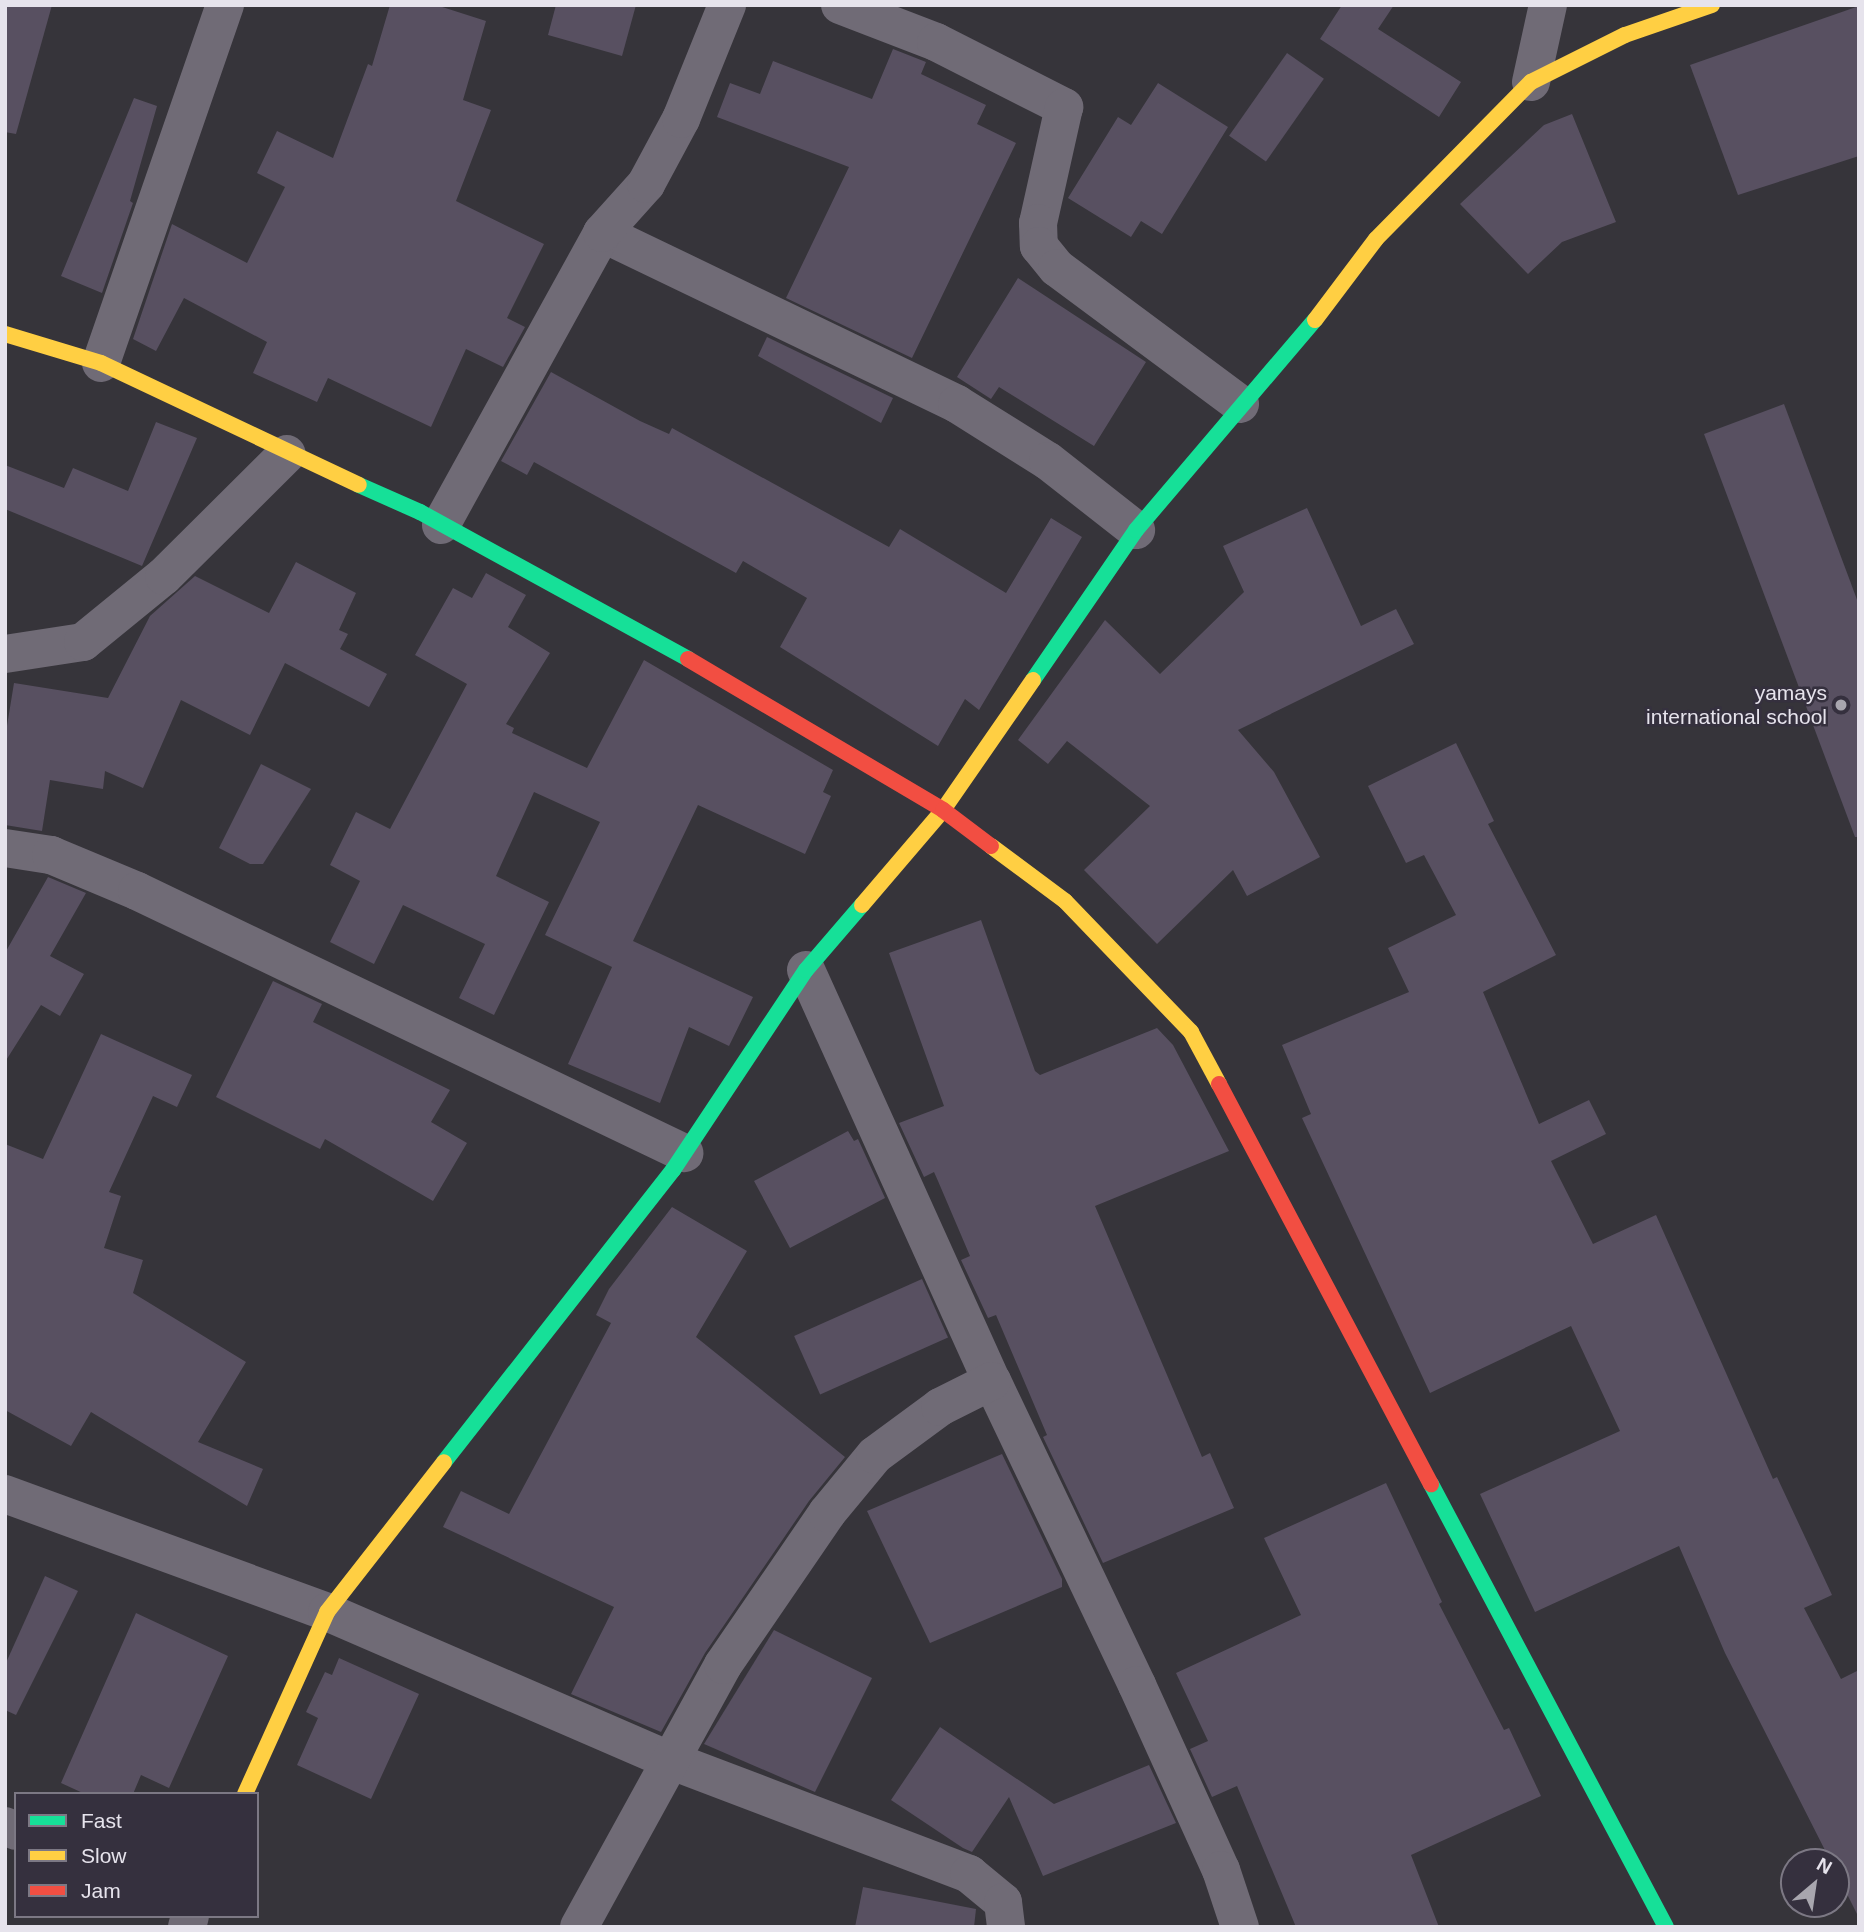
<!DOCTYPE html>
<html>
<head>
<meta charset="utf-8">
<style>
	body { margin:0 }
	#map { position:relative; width:1864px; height:1932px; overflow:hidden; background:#36343a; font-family:Helvetica,sans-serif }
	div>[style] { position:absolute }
	.building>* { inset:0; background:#585061; transform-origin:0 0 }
	.street>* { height:38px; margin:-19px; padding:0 19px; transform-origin:19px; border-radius:19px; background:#706b76 }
	.fast>* { height:16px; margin:-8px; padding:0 8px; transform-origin:8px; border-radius:8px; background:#16e098 }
	.slow>* { height:16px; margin:-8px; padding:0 8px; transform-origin:8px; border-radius:8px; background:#ffcf43 }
	.jam>* { height:16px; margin:-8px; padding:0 8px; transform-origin:8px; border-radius:8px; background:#f24e42 }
	.dots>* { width:19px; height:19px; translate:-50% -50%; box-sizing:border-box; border:4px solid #35303e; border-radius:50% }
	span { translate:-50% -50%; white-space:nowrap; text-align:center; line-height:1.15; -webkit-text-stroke:5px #35303e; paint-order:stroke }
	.poi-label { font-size:21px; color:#e6e3ec }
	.right { translate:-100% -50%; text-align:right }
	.frame { position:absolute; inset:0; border:7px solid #e6e3ec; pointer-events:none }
	.legend { position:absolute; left:14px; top:1792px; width:245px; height:126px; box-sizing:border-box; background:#35303e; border:2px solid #7c7884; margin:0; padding:9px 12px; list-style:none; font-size:21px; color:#e6e3ec }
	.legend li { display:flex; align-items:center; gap:14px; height:35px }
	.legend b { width:35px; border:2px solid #7c7884 }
	.north { position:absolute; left:1780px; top:1848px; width:70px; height:70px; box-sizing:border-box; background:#35303e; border:2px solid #7c7884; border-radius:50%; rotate:29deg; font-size:19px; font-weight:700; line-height:28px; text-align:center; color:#e6e3ec }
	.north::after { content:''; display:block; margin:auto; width:24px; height:32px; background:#a8a6ae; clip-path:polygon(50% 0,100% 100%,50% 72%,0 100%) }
</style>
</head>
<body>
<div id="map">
	<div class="building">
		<i style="clip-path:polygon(5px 5px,52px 5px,16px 134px,5px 132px)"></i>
		<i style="clip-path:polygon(390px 5px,436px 5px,486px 21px,463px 100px,491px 110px,456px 201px,544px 244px,507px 318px,525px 327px,503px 367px,466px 349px,431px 427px,328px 378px,317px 402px,253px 373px,267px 342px,184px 298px,156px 351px,133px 339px,172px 224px,247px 263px,285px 187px,257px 173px,277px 131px,333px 158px,368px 64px,372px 66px)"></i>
		<i style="clip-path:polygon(556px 5px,636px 5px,622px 56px,548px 35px)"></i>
		<i style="clip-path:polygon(1342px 5px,1394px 5px,1378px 29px,1461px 82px,1439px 117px,1320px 39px)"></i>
		<i style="clip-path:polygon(1859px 6px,1859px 156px,1738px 195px,1690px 65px)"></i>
		<i style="clip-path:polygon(893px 49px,926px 62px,921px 74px,986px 105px,977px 124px,1016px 143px,912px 358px,786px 298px,849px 167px,717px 117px,730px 83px,760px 94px,773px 61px,872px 99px)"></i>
		<i style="left:1287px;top:53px;width:45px;height:101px;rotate:35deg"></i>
		<i style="clip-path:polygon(1158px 83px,1228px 127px,1162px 234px,1141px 221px,1131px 237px,1068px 198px,1118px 117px,1131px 125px)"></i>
		<i style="clip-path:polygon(134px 98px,157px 106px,130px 201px,133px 203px,102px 293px,61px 276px)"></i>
		<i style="clip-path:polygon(1572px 114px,1616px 222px,1562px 242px,1528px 274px,1460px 204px,1544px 125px)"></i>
		<i style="clip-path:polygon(1018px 278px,1146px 362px,1094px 446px,999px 387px,991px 399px,957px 377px)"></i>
		<i style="clip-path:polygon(767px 337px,893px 398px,881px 423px,758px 356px)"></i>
		<i style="clip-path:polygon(551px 372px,640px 421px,669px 434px,672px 428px,889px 547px,900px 529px,1006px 593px,1051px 518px,1082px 537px,979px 710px,965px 699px,938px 746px,780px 647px,807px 598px,743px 561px,736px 573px,534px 462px,527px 475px,501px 461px)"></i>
		<i style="clip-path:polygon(1784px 404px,1859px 605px,1859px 837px,1855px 837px,1704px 434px)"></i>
		<i style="clip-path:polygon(156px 422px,197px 438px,142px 566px,5px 509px,5px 465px,64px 488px,73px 468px,128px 491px)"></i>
		<i style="clip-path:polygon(1307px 508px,1361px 626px,1396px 609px,1414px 644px,1238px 730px,1274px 772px,1320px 857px,1247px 896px,1233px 870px,1157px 944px,1084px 870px,1150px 806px,1067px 741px,1048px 764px,1018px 740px,1105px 620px,1160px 674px,1244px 592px,1223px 546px)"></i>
		<i style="clip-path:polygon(296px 562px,356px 593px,339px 630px,348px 634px,340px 649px,387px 674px,369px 707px,285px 663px,250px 735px,181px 700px,143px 788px,105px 771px,103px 789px,50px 780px,42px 831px,5px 825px,5px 738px,14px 683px,108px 698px,150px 616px,195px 576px,269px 613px)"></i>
		<i style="clip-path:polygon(486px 573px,526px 595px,508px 627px,550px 653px,506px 724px,514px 728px,512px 733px,587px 768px,644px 660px,833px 770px,823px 792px,831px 796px,805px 854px,698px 805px,633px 941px,753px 997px,729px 1046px,689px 1027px,660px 1103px,568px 1064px,612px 967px,545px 935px,600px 822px,534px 792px,496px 876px,549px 902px,494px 1015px,459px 998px,485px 944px,403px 905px,374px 964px,330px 942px,360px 881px,330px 865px,356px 812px,390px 829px,467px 684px,415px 655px,453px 588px,472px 598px)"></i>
		<i style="clip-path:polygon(1456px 743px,1494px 821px,1488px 824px,1556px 955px,1483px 992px,1539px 1124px,1589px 1100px,1606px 1134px,1551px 1161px,1593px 1244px,1656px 1215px,1773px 1479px,1777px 1477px,1832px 1595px,1804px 1608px,1841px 1679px,1859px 1670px,1859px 1918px,1836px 1872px,1836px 1862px,1831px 1862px,1725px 1653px,1679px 1546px,1535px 1612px,1480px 1494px,1620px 1431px,1571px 1326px,1430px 1393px,1302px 1118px,1311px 1114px,1282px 1045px,1409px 992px,1388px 948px,1456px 915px,1424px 855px,1406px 863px,1368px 786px)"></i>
		<i style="clip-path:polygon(261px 764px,311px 789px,263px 864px,250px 864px,219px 848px)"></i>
		<i style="clip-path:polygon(48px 877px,86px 893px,50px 956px,84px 974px,60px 1016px,41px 1005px,5px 1062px,5px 953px)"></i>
		<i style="clip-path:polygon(981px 920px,1035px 1071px,1040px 1075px,1157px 1028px,1173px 1045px,1229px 1151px,1095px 1206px,1202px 1457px,1210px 1453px,1234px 1508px,1103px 1563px,1043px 1437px,1047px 1435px,996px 1315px,988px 1318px,961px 1260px,970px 1256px,938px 1181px,934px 1172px,924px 1177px,899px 1123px,944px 1106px,889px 953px)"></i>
		<i style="clip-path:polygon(273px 981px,322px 1004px,313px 1022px,450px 1090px,431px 1122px,467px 1143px,433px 1201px,325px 1139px,320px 1149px,216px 1097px)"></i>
		<i style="clip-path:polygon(101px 1034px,192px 1075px,177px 1107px,153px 1096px,109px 1192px,121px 1196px,104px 1248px,143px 1260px,133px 1293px,246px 1362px,198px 1442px,263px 1469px,247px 1506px,91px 1412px,71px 1446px,5px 1410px,5px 1144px,43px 1159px)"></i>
		<i style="clip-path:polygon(848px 1131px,854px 1141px,858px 1139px,885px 1198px,790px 1248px,754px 1181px)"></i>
		<i style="clip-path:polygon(672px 1207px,747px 1251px,696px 1337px,845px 1457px,809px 1501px,705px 1653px,661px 1732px,571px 1694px,614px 1607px,443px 1527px,461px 1491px,509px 1514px,611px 1323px,596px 1315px,609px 1289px)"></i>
		<i style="left:922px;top:1279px;width:64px;height:140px;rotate:66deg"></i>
		<i style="clip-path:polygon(1002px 1454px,1062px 1579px,1062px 1587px,930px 1643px,867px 1511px)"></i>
		<i style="clip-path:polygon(1386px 1483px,1442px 1602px,1439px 1604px,1504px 1730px,1509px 1728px,1541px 1796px,1411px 1855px,1439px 1927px,1296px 1927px,1237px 1786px,1212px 1797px,1190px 1749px,1208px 1741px,1176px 1673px,1301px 1615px,1264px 1538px)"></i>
		<i style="clip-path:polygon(45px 1576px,78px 1591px,16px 1715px,5px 1710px,5px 1665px)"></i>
		<i style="clip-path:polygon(136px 1613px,228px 1656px,169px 1788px,141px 1775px,133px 1794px,85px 1794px,61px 1783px)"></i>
		<i style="clip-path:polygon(774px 1630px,872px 1678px,815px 1792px,704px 1744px)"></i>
		<i style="clip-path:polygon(339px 1658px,419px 1694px,371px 1799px,297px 1765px,318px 1718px,306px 1712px,325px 1672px,332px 1675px)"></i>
		<i style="clip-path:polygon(940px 1727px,1054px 1804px,1149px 1765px,1176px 1823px,1043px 1876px,1009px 1797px,972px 1852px,963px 1848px,891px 1800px)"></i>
		<i style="clip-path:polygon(863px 1887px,976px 1909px,974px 1927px,855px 1927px)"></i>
	</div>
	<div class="street">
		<i style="left:840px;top:5px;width:103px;rotate:21.1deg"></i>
		<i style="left:936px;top:42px;width:144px;rotate:26.9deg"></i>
		<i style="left:1064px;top:107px;width:119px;rotate:102.6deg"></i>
		<i style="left:1038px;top:223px;width:23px;rotate:88deg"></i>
		<i style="left:1039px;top:246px;width:28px;rotate:51deg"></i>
		<i style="left:1057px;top:268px;width:228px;rotate:36.6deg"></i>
		<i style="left:1531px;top:82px;width:79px;rotate:-77.6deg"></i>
		<i style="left:602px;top:233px;width:394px;rotate:25.7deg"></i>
		<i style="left:957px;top:404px;width:107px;rotate:32.1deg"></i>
		<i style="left:1048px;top:461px;width:112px;rotate:38.1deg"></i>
		<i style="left:101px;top:363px;width:379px;rotate:-70.9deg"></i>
		<i style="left:441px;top:525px;width:333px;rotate:-61.1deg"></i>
		<i style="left:602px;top:233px;width:66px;rotate:-48.1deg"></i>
		<i style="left:646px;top:184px;width:74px;rotate:-61.7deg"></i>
		<i style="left:681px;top:119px;width:123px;rotate:-68deg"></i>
		<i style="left:5px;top:654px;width:79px;rotate:-8.7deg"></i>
		<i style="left:83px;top:642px;width:104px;rotate:-39.2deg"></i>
		<i style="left:164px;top:576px;width:173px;rotate:-44.8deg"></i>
		<i style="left:5px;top:848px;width:47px;rotate:8.7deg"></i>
		<i style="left:51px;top:855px;width:93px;rotate:22.7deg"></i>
		<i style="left:137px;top:891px;width:607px;rotate:25.59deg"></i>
		<i style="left:806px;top:970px;width:451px;rotate:65.7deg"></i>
		<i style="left:992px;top:1381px;width:337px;rotate:64.5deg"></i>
		<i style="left:1137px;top:1685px;width:203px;rotate:65.6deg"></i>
		<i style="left:1221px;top:1870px;width:60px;rotate:71.6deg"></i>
		<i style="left:5px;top:1494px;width:343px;rotate:20.1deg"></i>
		<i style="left:327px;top:1612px;width:376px;rotate:23.4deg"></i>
		<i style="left:672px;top:1761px;width:318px;rotate:20.8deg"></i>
		<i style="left:969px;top:1874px;width:44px;rotate:39.5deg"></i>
		<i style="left:1003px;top:1902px;width:25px;rotate:83deg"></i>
		<i style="left:5px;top:1826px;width:12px;rotate:24deg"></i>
		<i style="left:187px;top:1927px;width:11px;rotate:-75deg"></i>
		<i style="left:579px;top:1927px;width:299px;rotate:-61.2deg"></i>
		<i style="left:723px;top:1665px;width:184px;rotate:-55.6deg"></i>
		<i style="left:827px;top:1513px;width:75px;rotate:-50.4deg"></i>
		<i style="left:875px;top:1455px;width:81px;rotate:-36.4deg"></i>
		<i style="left:940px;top:1407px;width:58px;rotate:-26.6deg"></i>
	</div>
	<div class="fast">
		<i style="left:359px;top:485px;width:67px;rotate:23.9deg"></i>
		<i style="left:420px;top:512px;width:306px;rotate:28.7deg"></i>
		<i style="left:1033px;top:680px;width:182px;rotate:-55.5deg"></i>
		<i style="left:1136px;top:530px;width:276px;rotate:-49.6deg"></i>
		<i style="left:444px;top:1462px;width:371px;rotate:-51.9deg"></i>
		<i style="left:673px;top:1170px;width:240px;rotate:-56.4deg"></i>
		<i style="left:806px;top:970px;width:86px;rotate:-49.3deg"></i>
		<i style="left:1431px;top:1484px;width:501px;rotate:62.06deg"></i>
	</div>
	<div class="slow">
		<i style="left:1315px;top:320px;width:101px;rotate:-53deg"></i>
		<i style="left:1376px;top:239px;width:221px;rotate:-45.4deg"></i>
		<i style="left:1531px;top:82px;width:105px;rotate:-26.6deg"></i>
		<i style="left:1625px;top:35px;width:92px;rotate:-19deg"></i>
		<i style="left:5px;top:334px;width:100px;rotate:16.8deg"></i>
		<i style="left:101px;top:363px;width:285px;rotate:25.3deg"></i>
		<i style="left:991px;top:846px;width:92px;rotate:36.6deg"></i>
		<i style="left:1065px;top:901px;width:182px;rotate:46.1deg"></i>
		<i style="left:1191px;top:1032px;width:59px;rotate:61.7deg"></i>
		<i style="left:862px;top:905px;width:125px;rotate:-49.5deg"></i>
		<i style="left:943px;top:810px;width:158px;rotate:-55.3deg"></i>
		<i style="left:245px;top:1794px;width:200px;rotate:-65.7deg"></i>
		<i style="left:327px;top:1612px;width:190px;rotate:-52deg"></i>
	</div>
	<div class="jam">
		<i style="left:688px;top:659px;width:296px;rotate:30.6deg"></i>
		<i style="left:943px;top:810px;width:60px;rotate:36.9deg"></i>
		<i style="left:1219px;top:1084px;width:453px;rotate:62.1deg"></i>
	</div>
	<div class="dots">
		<i style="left:1841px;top:705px;background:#a8a6ae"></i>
	</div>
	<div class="poi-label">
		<span class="right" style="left:1827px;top:705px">yamays<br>international school</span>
	</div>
	<div class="frame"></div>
	<ul class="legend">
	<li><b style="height:9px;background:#16e098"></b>Fast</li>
	<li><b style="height:9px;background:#ffcf43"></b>Slow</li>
	<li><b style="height:9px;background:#f24e42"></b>Jam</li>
	</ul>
	<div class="north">N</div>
</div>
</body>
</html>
